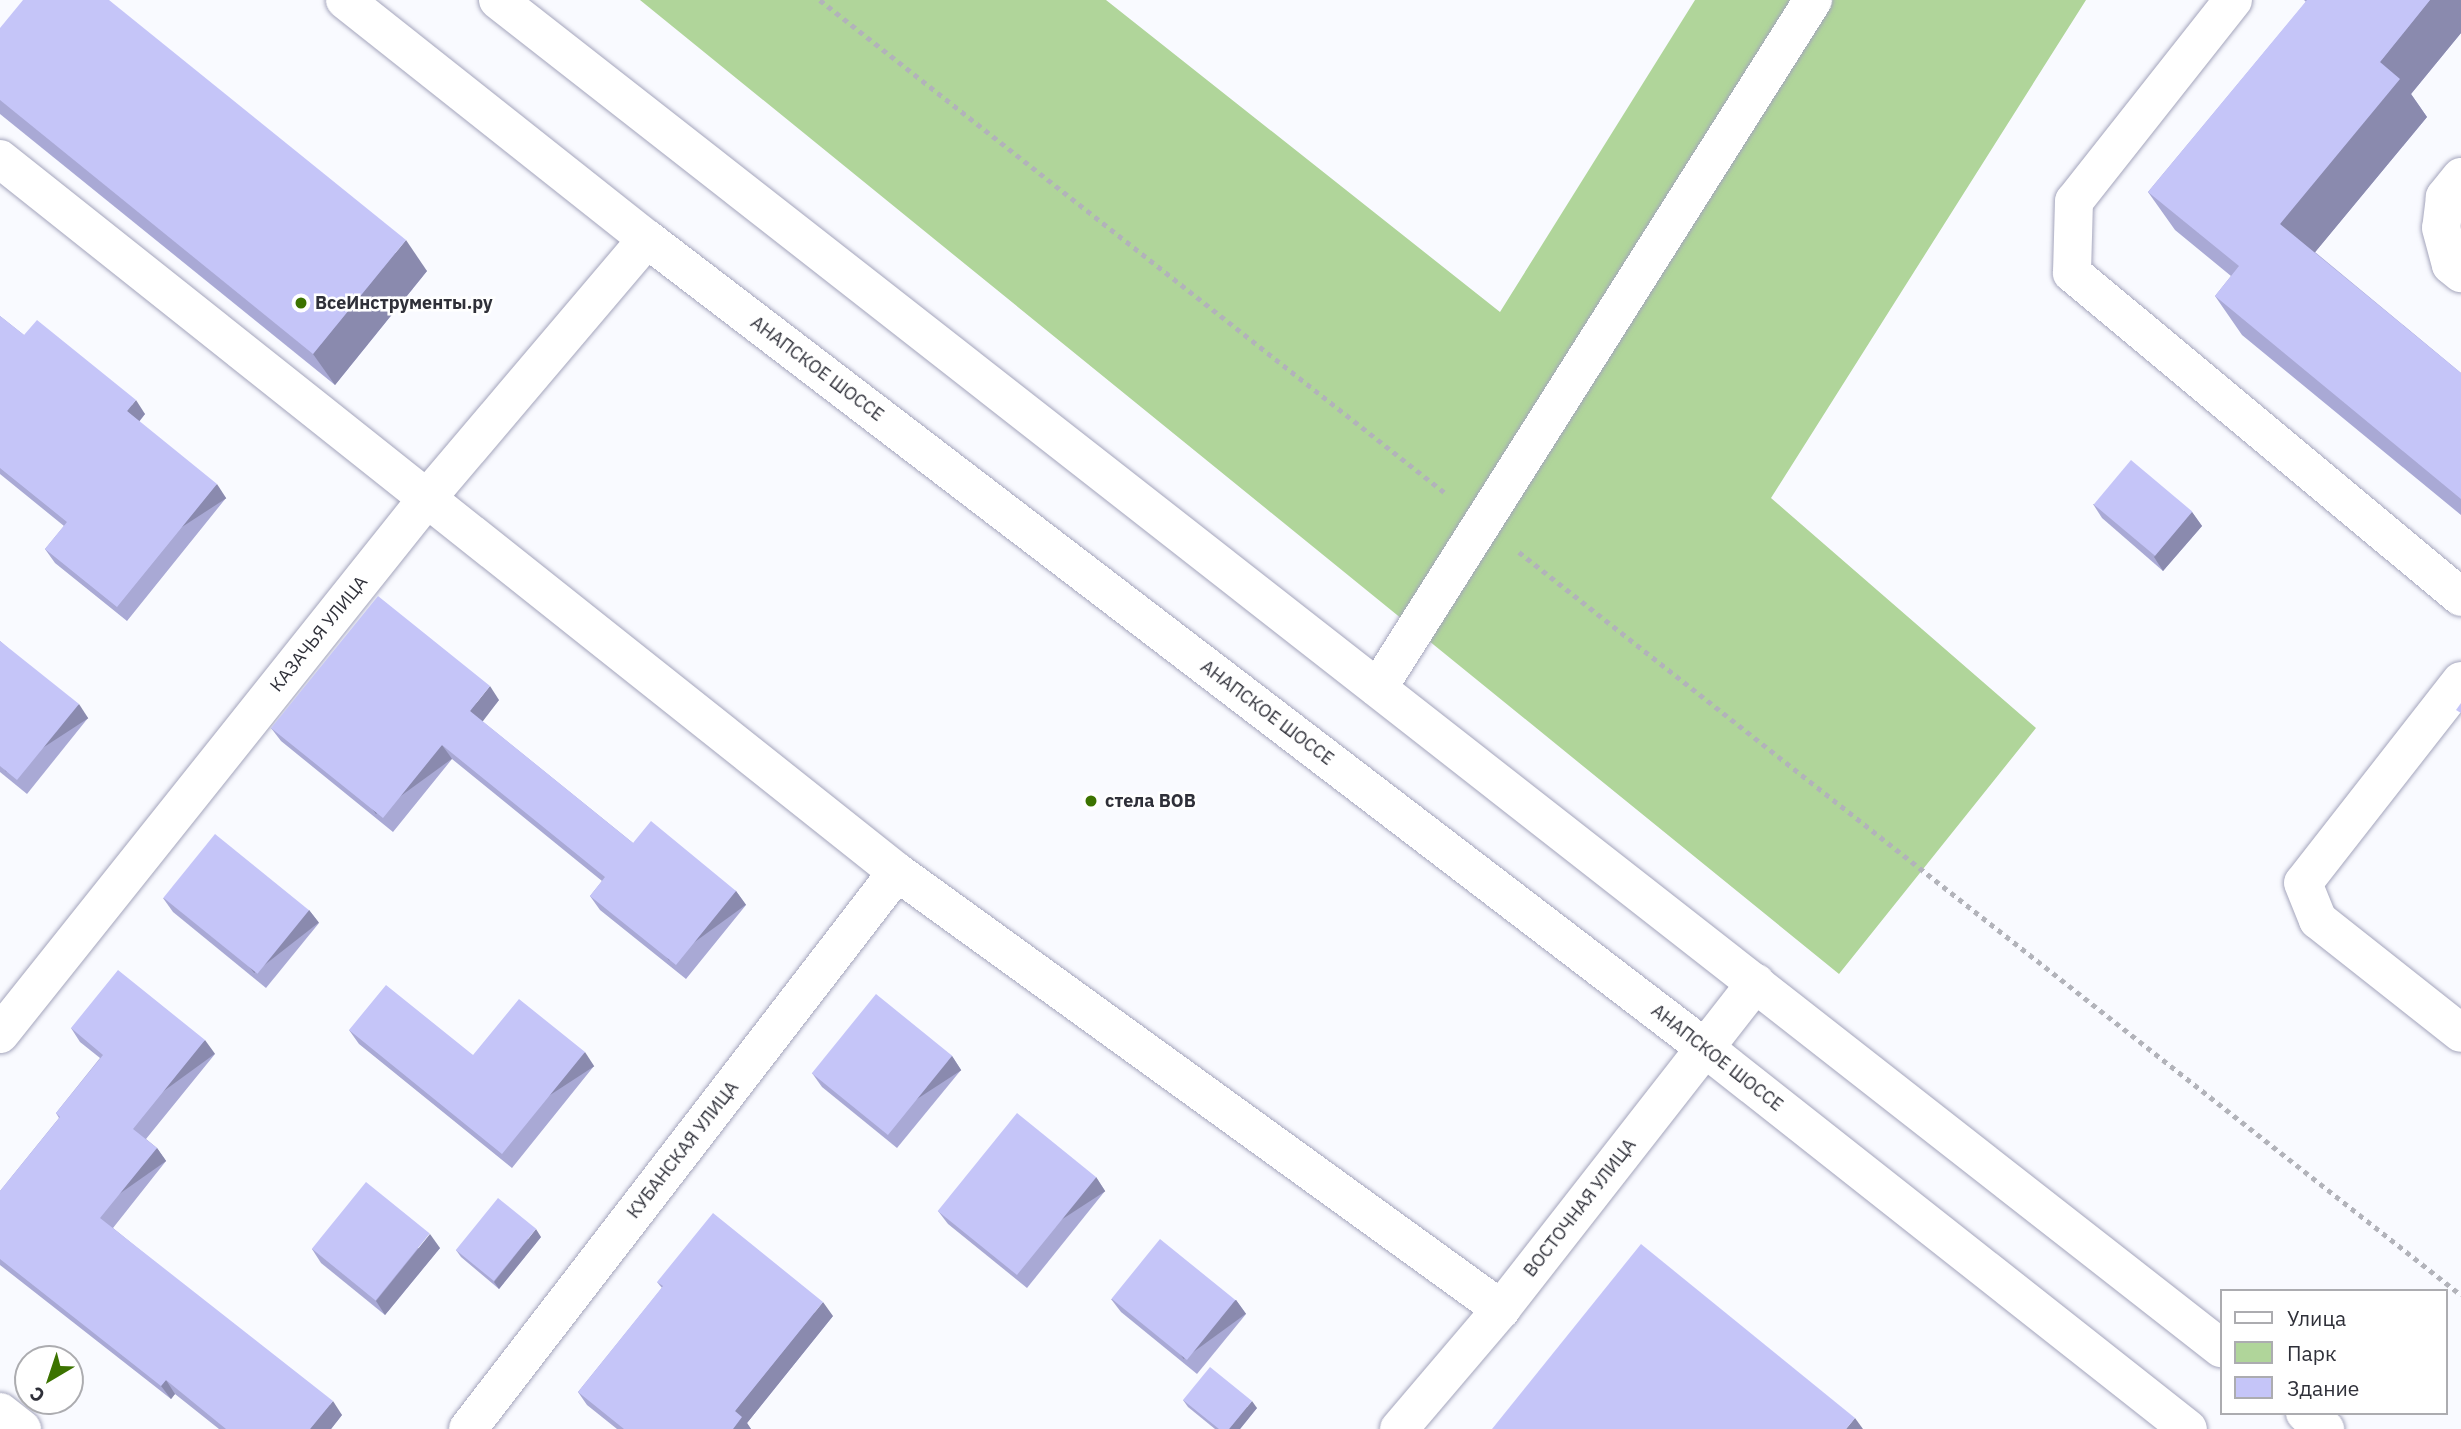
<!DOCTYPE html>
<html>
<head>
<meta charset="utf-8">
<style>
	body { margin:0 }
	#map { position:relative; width:2461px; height:1429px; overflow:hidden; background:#f9faff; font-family:"IBM Plex Sans",sans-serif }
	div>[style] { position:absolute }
	.green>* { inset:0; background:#b0d59a }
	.path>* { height:4.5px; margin-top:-2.25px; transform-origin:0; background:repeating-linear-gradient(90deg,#b2b3ba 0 5px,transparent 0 10px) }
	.roads { filter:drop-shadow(0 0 2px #a4a5bc) drop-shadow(0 0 2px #a4a5bc) }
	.minor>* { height:38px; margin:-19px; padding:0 19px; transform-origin:19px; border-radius:19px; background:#fff }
	.major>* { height:38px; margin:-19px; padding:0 19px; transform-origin:19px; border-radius:19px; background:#fff }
	.wall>* { inset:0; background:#a9a9d5 }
	.shaded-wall>* { inset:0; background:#8a8aae; transform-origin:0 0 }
	.building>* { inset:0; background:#c5c5f8; transform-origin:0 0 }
	.dots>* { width:19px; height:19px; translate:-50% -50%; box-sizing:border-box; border:4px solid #fff; border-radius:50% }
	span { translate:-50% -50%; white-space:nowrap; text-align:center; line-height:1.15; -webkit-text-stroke:5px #fff; paint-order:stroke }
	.poi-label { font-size:18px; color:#2f3039; font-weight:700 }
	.left { translate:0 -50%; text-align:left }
	.street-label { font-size:18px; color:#2f3039 }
	.legend { position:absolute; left:2220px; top:1289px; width:228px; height:126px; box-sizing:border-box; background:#fff; border:2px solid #acacb0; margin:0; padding:9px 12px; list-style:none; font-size:21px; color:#2f3039 }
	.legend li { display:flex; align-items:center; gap:14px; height:35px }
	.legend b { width:35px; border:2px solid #acacb0 }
	.north { position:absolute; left:14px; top:1345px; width:70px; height:70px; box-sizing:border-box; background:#fff; border:2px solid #acacb0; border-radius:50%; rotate:219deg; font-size:19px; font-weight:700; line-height:28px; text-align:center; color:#2f3039 }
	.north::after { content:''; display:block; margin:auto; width:24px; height:32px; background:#3c7300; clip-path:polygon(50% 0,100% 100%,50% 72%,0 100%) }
</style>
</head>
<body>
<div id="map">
	<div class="green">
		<i style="clip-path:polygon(640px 0,1106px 0,1500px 312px,1695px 0,2086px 0,1771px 498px,2036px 728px,1839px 974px)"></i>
	</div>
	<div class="path">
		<i style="left:820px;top:0;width:795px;rotate:38.25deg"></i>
		<i style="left:1519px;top:552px;width:1200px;rotate:38.26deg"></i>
	</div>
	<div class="roads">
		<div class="minor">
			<i style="left:2233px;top:0;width:256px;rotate:128.3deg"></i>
			<i style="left:2074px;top:201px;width:72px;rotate:91.6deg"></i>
			<i style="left:2072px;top:273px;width:506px;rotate:39.79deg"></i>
			<i style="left:0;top:159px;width:1146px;rotate:38.48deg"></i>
			<i style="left:897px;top:872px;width:746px;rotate:35.89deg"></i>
			<i style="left:2461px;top:177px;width:26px;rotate:129deg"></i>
			<i style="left:2445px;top:197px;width:31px;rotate:97deg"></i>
			<i style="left:2441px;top:228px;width:38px;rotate:75deg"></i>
			<i style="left:2451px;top:265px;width:13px;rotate:39deg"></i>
			<i style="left:2461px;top:681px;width:256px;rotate:128deg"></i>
			<i style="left:2303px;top:883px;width:40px;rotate:68deg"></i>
			<i style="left:2318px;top:920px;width:182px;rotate:38.3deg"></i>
			<i style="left:1378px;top:688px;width:814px;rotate:-57.7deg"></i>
			<i style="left:0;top:1034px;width:687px;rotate:-51.44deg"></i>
			<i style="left:428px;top:497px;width:338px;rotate:-49.7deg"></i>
			<i style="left:0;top:1412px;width:28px;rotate:38deg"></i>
			<i style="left:468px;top:1429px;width:703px;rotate:-52.4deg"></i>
			<i style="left:1399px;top:1429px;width:157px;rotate:-49.6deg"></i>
			<i style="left:1501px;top:1309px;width:414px;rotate:-52deg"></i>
		</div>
		<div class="major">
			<i style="left:345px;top:0;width:385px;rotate:38.4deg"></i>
			<i style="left:647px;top:239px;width:1332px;rotate:37.4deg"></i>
			<i style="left:1705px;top:1048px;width:615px;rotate:38.27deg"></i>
			<i style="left:498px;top:0;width:2188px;rotate:38.04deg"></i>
			<i style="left:2305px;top:1413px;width:26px;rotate:39deg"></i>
		</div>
	</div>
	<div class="wall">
		<i style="clip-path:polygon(2304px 0,2461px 0,2461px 33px,2411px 94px,2427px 117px,2315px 252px,2461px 373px,2461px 515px,2242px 335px,2215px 296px,2231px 276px,2175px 230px,2148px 192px,2306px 2px)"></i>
		<i style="clip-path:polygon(0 28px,427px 271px,335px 385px,0 114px)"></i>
		<i style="clip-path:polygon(0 316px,24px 335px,145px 414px,139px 422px,226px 498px,127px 621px,55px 563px,45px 549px,64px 526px,0 474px)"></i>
		<i style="clip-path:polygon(2093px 504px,2192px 512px,2202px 526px,2163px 571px,2102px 518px)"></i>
		<i style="clip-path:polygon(0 641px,88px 718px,27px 794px,0 772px)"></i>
		<i style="clip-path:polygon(499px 700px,482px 721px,633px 843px,736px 891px,746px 905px,686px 979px,600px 910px,590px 896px,602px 881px,452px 759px,393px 832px,281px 741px,271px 728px)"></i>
		<i style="clip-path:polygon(163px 898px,309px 910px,319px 923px,266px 988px,173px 912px)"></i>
		<i style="clip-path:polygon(71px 1028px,215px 1054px,146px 1139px,157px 1148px,166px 1161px,113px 1228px,342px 1415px,331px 1429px,219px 1429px,175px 1394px,171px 1399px,0 1265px,0 1191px,59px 1118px,56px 1113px,100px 1058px,80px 1042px)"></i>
		<i style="clip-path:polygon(349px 1030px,473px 1055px,594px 1066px,512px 1168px,359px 1044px)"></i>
		<i style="clip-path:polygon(952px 1056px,961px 1070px,897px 1148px,822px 1087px,812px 1073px)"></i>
		<i style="clip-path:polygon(1096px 1177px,1105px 1191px,1027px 1288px,948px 1224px,938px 1211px)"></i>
		<i style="clip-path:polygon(541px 1237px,499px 1289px,461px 1257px,456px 1250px)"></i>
		<i style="clip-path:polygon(440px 1248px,385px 1315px,321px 1263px,312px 1249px)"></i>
		<i style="clip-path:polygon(657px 1282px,833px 1316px,747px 1423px,751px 1429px,617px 1429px,587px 1405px,578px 1392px,662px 1288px)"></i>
		<i style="clip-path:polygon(1111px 1299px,1236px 1300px,1246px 1314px,1197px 1374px,1121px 1312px)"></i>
		<i style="clip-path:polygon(1183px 1400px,1257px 1408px,1240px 1429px,1215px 1429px,1188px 1407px)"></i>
	</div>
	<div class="shaded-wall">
		<i style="clip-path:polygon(2430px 0,2461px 0,2461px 33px,2411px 94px,2427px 117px,2307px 262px,2280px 224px,2380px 62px)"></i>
		<i style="clip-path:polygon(406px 240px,427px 271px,335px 385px,313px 354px)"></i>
		<i style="clip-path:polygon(136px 400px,145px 414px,136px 425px,127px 411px)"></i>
		<i style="left:217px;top:484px;width:17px;height:159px;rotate:57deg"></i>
		<i style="clip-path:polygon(2192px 512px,2202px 526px,2163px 571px,2154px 557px)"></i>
		<i style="clip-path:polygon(490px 686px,499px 700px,480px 725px,470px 711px)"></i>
		<i style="left:79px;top:704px;width:17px;height:98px;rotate:57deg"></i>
		<i style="left:442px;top:745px;width:17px;height:94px;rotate:54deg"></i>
		<i style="left:736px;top:891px;width:17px;height:95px;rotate:54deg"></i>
		<i style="left:309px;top:910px;width:16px;height:82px;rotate:52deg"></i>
		<i style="left:205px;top:1040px;width:17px;height:114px;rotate:54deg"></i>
		<i style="left:585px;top:1052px;width:17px;height:132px;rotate:57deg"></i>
		<i style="left:952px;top:1056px;width:17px;height:101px;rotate:57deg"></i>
		<i style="left:157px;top:1148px;width:16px;height:90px;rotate:55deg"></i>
		<i style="left:1096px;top:1177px;width:17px;height:125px;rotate:57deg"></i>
		<i style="clip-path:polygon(536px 1229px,541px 1237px,499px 1289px,494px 1282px)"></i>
		<i style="clip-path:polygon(430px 1234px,440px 1248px,385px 1315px,376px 1301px)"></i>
		<i style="left:1236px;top:1300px;width:17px;height:77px;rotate:54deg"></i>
		<i style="clip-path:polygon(823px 1302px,833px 1316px,747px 1423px,751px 1429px,733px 1429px,735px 1411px)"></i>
		<i style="clip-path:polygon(166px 1380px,175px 1394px,171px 1399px,161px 1386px)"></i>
		<i style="clip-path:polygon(333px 1401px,342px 1415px,331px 1429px,310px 1429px)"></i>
		<i style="clip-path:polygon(1252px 1401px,1257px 1408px,1240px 1429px,1229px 1429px)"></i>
		<i style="clip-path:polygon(1855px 1418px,1863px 1429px,1846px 1429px)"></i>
	</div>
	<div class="building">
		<i style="clip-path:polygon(23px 0,109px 0,406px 240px,313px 354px,0 100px,0 28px)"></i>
		<i style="clip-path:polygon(2307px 0,2430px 0,2380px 62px,2400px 79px,2280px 224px,2461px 373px,2461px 499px,2215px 296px,2239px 266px,2148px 192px)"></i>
		<i style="clip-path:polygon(0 316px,24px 335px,37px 320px,136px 400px,127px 411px,217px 484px,117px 607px,45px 549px,67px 522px,0 468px)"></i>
		<i style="left:2131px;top:460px;width:80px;height:58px;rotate:40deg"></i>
		<i style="clip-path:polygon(378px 596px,490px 686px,470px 711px,633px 843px,651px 821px,736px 891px,676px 965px,590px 896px,605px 877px,442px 745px,383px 818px,271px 728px)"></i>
		<i style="clip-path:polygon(0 641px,79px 704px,17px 780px,0 766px)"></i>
		<i style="clip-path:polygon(2461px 703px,2461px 713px,2456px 710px)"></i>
		<i style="left:215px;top:834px;width:121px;height:82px;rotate:39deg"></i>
		<i style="clip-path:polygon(118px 970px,205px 1040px,133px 1129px,157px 1148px,100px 1218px,333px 1401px,310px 1429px,226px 1429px,166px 1380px,161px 1386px,0 1259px,0 1191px,60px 1117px,56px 1113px,103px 1055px,71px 1028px)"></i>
		<i style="clip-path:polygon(386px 985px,473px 1055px,519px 999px,585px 1052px,502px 1154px,349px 1030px)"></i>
		<i style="left:876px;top:994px;width:98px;height:102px;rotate:39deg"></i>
		<i style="left:1017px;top:1113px;width:102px;height:126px;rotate:39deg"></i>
		<i style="left:366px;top:1182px;width:82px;height:86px;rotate:39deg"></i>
		<i style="left:498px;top:1198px;width:49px;height:67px;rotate:39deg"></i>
		<i style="clip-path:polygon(713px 1213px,823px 1302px,735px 1411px,742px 1417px,733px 1429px,624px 1429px,578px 1392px,663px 1286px,657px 1282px)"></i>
		<i style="left:1160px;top:1239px;width:97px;height:77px;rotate:39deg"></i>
		<i style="clip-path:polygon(1641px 1244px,1855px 1418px,1846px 1429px,1492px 1429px)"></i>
		<i style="clip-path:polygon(1210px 1367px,1252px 1401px,1229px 1429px,1219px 1429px,1183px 1400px)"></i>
	</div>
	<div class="dots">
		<i style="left:301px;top:303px;background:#3c7300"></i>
		<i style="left:1091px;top:801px;background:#3c7300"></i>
	</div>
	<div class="poi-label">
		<span class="left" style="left:315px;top:303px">ВсеИнструменты.ру</span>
		<span class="left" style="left:1105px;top:801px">стела ВОВ</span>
	</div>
	<div class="street-label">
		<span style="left:817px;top:369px;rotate:37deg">АНАПСКОЕ ШОССЕ</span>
		<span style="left:319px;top:634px;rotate:-51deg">КАЗАЧЬЯ УЛИЦА</span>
		<span style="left:1267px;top:713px;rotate:37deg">АНАПСКОЕ ШОССЕ</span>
		<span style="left:1717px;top:1058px;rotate:38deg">АНАПСКОЕ ШОССЕ</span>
		<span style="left:683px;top:1150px;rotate:-52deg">КУБАНСКАЯ УЛИЦА</span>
		<span style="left:1580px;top:1208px;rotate:-52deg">ВОСТОЧНАЯ УЛИЦА</span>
	</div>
	<ul class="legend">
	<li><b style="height:9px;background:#fff"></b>Улица</li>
	<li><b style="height:19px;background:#b0d59a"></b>Парк</li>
	<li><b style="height:19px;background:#c5c5f8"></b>Здание</li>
	</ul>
	<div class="north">С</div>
</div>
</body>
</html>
